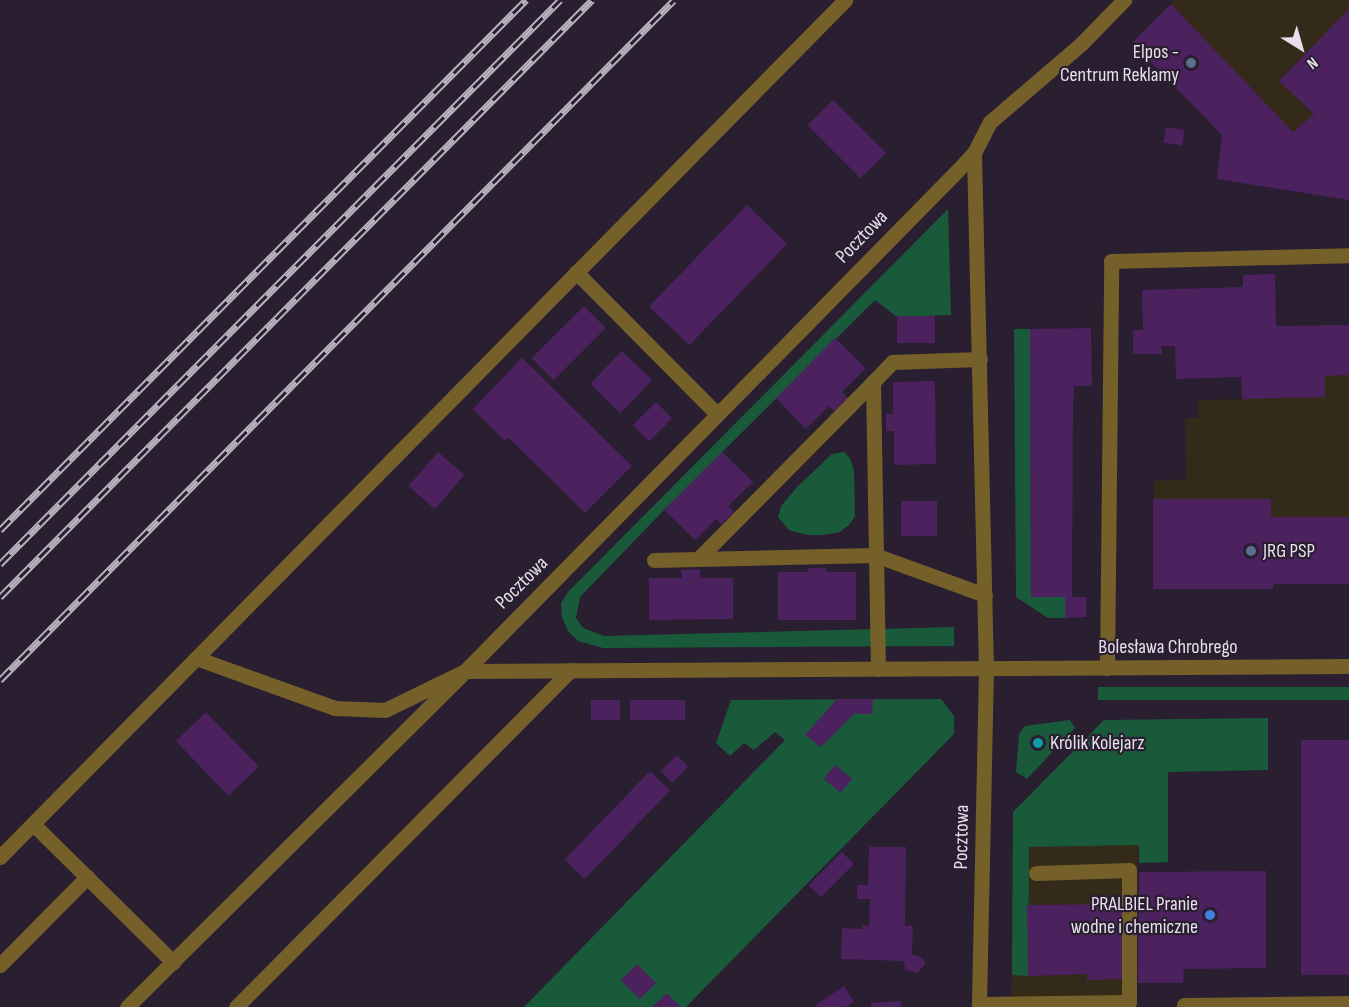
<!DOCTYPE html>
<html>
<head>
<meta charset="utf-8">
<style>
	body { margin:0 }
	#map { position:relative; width:1349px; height:1007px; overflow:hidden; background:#2a1e31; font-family:"Sofia Sans Condensed",sans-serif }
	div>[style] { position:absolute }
	.commercial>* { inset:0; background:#332a1a }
	.green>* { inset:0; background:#195a3b; transform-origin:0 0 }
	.building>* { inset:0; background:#4b215e; transform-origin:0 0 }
	.minor>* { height:15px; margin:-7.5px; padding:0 7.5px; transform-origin:7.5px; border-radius:7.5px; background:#75602a }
	.rail>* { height:7px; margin-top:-3.5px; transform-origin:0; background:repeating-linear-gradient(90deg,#2a1e31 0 14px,#bab1bf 0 28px); box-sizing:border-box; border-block:2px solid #bab1bf }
	.dots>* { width:16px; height:16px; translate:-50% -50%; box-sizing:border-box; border:3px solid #2a1e31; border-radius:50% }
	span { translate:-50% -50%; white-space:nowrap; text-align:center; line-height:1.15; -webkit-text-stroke:4.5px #2a1e31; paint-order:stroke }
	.poi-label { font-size:20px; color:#e7dfeb }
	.right { translate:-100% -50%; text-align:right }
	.left { translate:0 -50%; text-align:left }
	.street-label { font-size:20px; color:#e7dfeb }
	.north { position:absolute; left:1271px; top:18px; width:60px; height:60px; -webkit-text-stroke:4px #2a1e31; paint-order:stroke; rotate:143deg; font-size:16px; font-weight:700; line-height:24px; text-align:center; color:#e7dfeb }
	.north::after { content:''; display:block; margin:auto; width:21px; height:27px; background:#e7dfeb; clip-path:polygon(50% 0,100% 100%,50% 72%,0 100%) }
</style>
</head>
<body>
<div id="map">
	<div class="commercial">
		<i style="clip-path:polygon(1175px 0,1349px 0,1349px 153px,1222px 135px,1132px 43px)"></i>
		<i style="clip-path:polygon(1349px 325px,1349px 584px,1274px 584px,1273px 589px,1153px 589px,1154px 481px,1186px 479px,1185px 419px,1198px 417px,1198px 400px,1242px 399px,1241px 377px,1276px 326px)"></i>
		<i style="clip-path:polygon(1104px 720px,1140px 721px,1136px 1007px,1011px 1007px,1013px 812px)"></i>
	</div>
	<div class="green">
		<i style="clip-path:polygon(948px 209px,951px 315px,897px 317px,875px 300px,664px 510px,580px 597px,576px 618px,583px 628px,604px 636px,954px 627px,954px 646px,603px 648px,578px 641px,568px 631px,562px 617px,561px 603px,568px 592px)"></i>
		<i style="clip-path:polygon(1014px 329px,1030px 329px,1031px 597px,1065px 597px,1065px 618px,1048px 618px,1016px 597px)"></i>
		<i style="clip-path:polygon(844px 452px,850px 458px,854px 471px,855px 516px,850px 524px,840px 532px,824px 535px,807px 535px,789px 530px,778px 517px,781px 506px,797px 487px,832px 454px)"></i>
		<i style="left:1349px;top:687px;width:13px;height:251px;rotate:90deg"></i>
		<i style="clip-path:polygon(941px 699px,954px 716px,954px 734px,686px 1007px,524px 1007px,785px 740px,775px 732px,754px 750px,744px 743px,730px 756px,716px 743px,731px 700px)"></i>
		<i style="clip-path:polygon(1268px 718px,1268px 770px,1168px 772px,1168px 862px,1139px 863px,1139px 845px,1029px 847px,1028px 976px,1012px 975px,1013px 812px,1104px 720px)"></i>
		<i style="clip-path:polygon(1070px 720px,1075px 728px,1027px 779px,1016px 772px,1019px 734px,1025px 726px)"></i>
	</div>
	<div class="building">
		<i style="clip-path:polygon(1171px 4px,1293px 132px,1314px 114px,1279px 81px,1349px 9px,1349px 200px,1217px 179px,1222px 135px,1132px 43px)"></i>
		<i style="left:833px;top:100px;width:75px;height:36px;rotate:45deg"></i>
		<i style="left:1166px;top:127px;width:19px;height:16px;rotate:9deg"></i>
		<i style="left:747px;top:205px;width:56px;height:141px;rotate:44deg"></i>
		<i style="clip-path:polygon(1275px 274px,1276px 326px,1349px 325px,1349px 375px,1325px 376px,1325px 397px,1242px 399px,1241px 377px,1176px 379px,1175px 346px,1161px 346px,1162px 354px,1133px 354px,1133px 330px,1143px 330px,1142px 290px,1243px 287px,1243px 275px)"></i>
		<i style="left:584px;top:306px;width:31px;height:74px;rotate:45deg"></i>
		<i style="left:935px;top:316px;width:27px;height:38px;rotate:90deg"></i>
		<i style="clip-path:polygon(1091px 328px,1092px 386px,1074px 386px,1073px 408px,1072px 597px,1086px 597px,1086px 617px,1065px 618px,1065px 597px,1031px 597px,1030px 329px)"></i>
		<i style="clip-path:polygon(835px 338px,866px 368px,842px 392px,848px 398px,834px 411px,829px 406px,806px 429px,776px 398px)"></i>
		<i style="left:622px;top:351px;width:42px;height:46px;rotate:44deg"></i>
		<i style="clip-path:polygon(522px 358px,632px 466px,585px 513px,509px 438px,505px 441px,473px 409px)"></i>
		<i style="clip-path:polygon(935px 381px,936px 464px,894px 465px,894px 431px,886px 431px,886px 414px,893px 414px,893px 382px)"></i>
		<i style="left:656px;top:402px;width:23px;height:33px;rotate:45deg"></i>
		<i style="left:438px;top:452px;width:35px;height:45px;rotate:41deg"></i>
		<i style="clip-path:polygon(722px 452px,753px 482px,728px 506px,734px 512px,721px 524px,716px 519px,695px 540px,664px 510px)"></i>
		<i style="clip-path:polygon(1153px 499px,1271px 499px,1271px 517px,1349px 517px,1349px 584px,1273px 584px,1273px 589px,1153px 589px)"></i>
		<i style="left:937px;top:501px;width:35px;height:36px;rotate:90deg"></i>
		<i style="clip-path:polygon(808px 568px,826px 568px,826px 572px,856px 572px,856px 620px,778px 620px,778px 572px,808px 572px)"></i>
		<i style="clip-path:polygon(700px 569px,700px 578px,733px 578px,733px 619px,649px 620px,649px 578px,682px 578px,681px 570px)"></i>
		<i style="clip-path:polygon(837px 699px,873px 699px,872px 714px,854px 714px,821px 747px,805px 735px)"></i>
		<i style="left:591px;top:700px;width:29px;height:20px"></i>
		<i style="left:630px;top:700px;width:55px;height:20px"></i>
		<i style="left:206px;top:712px;width:76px;height:42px;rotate:46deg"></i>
		<i style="left:1349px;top:740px;width:235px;height:48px;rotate:90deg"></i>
		<i style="left:677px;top:755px;width:16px;height:23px;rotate:45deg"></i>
		<i style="left:835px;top:765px;width:22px;height:18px;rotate:39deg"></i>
		<i style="left:650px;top:771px;width:28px;height:123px;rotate:44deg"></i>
		<i style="clip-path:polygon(869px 847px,906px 847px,905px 926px,913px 926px,912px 954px,923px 958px,925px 964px,917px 973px,906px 970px,903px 961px,841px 959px,842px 928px,862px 929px,862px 925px,869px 926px,870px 899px,857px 899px,857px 885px,868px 885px)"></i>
		<i style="left:842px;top:852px;width:17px;height:47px;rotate:45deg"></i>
		<i style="clip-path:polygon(1266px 871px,1266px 968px,1184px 969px,1183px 983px,1138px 983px,1139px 872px)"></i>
		<i style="clip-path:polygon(1122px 904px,1123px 979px,1087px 980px,1087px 974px,1028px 976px,1027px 905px)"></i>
		<i style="left:637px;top:964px;width:27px;height:23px;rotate:45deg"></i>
		<i style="clip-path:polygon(844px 986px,854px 1002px,846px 1007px,817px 1007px,815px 1005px)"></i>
		<i style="clip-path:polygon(667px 993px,681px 1007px,652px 1007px)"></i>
		<i style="clip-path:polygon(901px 1001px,901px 1007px,871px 1007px,871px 1003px)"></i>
	</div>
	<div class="minor">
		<i style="left:974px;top:153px;width:516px;rotate:88.67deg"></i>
		<i style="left:986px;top:669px;width:338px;rotate:91.2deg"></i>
		<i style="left:576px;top:272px;width:200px;rotate:45.2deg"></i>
		<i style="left:698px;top:559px;width:249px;rotate:-45.3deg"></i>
		<i style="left:654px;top:560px;width:221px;rotate:-1.3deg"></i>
		<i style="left:875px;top:555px;width:117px;rotate:20deg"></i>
		<i style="left:196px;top:658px;width:148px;rotate:19.8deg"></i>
		<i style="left:335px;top:708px;width:50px;rotate:2.3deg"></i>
		<i style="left:385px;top:710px;width:89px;rotate:-26deg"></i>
		<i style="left:465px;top:671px;width:884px;rotate:-0.32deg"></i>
		<i style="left:1107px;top:668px;width:407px;rotate:-89.4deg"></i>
		<i style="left:1111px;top:261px;width:238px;rotate:-1.4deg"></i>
		<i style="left:878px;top:669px;width:287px;rotate:-91deg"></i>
		<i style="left:873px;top:382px;width:28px;rotate:-46deg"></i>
		<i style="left:892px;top:362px;width:88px;rotate:-2deg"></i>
		<i style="left:33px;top:824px;width:197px;rotate:44.6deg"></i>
		<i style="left:0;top:857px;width:1204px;rotate:-45.4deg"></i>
		<i style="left:0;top:965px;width:124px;rotate:-45.3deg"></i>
		<i style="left:979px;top:1004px;width:150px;rotate:-0.8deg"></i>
		<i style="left:1129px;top:1002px;width:132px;rotate:-90deg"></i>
		<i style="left:1129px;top:870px;width:93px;rotate:178.2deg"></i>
		<i style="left:1184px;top:1005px;width:165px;rotate:-0.7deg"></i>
		<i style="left:127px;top:1007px;width:477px;rotate:-44.8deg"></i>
		<i style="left:465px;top:671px;width:701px;rotate:-45.46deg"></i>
		<i style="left:957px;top:171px;width:25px;rotate:-47deg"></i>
		<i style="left:974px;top:153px;width:35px;rotate:-63deg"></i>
		<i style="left:990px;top:122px;width:120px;rotate:-40.6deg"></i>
		<i style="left:1081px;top:44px;width:62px;rotate:-45.7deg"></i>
		<i style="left:236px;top:1007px;width:475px;rotate:-45.2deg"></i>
	</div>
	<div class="rail">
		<i style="left:0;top:530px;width:747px;rotate:-45.22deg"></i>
		<i style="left:0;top:564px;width:795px;rotate:-45.2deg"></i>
		<i style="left:0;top:597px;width:841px;rotate:-45.24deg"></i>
		<i style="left:0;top:680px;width:957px;rotate:-45.25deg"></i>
	</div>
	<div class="dots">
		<i style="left:1191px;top:63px;background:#5c6f8a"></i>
		<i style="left:1251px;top:551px;background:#5c6f8a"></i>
		<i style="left:1038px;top:743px;background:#0f9aa8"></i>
		<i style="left:1210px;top:915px;background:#3f7fe0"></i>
	</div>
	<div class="poi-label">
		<span class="right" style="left:1179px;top:64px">Elpos -<br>Centrum Reklamy</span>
		<span class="left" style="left:1263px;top:551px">JRG PSP</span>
		<span class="left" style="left:1050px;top:743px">Królik Kolejarz</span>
		<span class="right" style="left:1198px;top:916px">PRALBIEL Pranie<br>wodne i chemiczne</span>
	</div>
	<div class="street-label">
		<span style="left:862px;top:237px;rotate:-46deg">Pocztowa</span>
		<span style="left:522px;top:583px;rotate:-45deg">Pocztowa</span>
		<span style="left:1168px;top:647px">Bolesława Chrobrego</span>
		<span style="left:962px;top:837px;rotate:-89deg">Pocztowa</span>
	</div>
	<div class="north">N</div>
</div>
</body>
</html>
